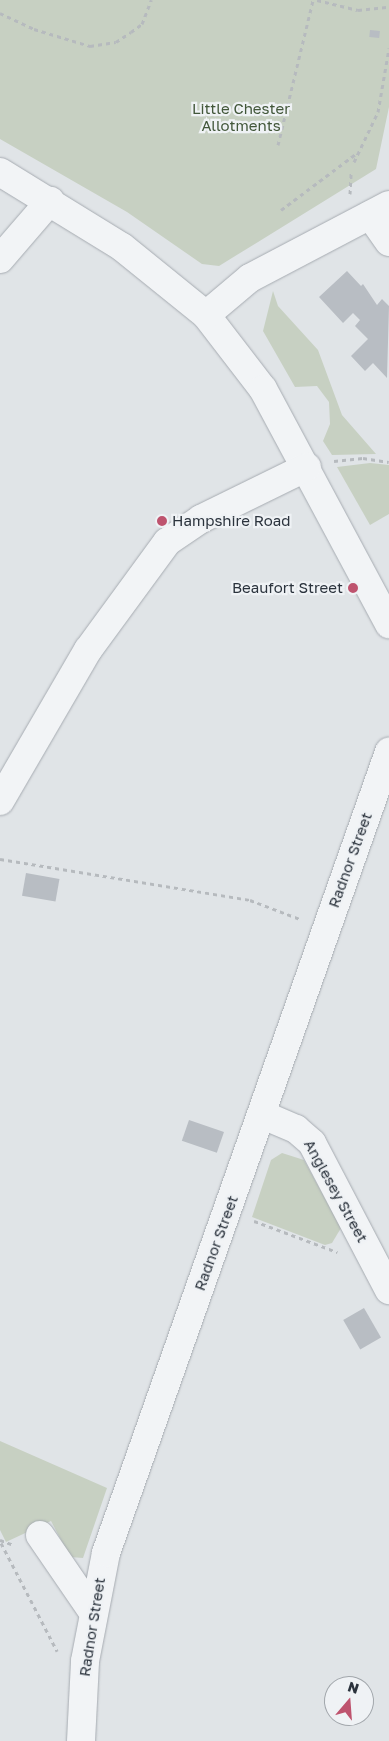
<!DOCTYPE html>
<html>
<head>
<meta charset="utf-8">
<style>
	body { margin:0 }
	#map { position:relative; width:389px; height:1741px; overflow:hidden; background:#e0e4e7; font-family:"Golos Text",sans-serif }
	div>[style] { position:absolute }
	.green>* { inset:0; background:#c7d0c2 }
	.building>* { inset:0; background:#b8bdc3; transform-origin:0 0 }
	.path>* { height:3px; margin-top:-1.5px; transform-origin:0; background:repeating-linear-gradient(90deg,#b6babe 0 4px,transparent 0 8px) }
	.roads { filter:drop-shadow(0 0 1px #a6abb1) drop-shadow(0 0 1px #a6abb1) }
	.minor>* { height:28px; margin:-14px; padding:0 14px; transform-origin:14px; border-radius:14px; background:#f2f4f6 }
	.dots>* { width:14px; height:14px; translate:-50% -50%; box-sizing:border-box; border:2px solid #eff2f5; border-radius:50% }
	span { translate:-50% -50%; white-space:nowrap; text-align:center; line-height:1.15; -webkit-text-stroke:4.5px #eff2f5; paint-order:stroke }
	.park-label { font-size:15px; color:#42573a }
	.poi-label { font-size:15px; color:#2b333d }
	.left { translate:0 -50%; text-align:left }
	.right { translate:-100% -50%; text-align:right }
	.street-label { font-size:15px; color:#2b333d }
	.north { position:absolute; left:324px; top:1676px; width:50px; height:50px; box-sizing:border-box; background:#eff2f5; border:1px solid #a1a6ab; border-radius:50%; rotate:18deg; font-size:14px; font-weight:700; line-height:20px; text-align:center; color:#2b333d }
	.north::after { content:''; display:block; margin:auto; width:18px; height:22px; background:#be536e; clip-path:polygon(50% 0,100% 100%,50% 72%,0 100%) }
</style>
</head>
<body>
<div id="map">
	<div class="green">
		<i style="clip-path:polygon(0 0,389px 0,389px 107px,376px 169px,219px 266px,202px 264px,127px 212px,0 139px)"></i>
		<i style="clip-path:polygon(273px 291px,278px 306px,318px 350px,342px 415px,376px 454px,332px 455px,323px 441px,330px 424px,329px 402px,317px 386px,295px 387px,263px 331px)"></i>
		<i style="clip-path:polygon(370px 463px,389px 465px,389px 514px,370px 525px,337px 467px)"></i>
		<i style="clip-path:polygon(282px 1153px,304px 1160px,341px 1228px,332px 1243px,325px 1245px,252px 1217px,271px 1160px)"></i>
		<i style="clip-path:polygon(0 1441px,107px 1488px,83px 1558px,70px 1557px,51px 1521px,6px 1542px,0 1530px)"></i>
	</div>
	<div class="building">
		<i style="left:370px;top:30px;width:10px;height:7px;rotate:6deg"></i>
		<i style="clip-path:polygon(347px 271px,361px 286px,363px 284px,377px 305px,382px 299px,389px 306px,387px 378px,373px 363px,365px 371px,351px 356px,368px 339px,355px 326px,360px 320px,353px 313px,343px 323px,319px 297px)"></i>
		<i style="left:26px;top:873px;width:34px;height:23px;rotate:10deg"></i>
		<i style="left:189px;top:1120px;width:37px;height:22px;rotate:19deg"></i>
		<i style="left:364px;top:1308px;width:34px;height:24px;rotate:60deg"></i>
	</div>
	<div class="path">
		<i style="left:317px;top:0;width:42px;rotate:13.7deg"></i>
		<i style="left:358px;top:10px;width:31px;rotate:-6deg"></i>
		<i style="left:0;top:13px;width:38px;rotate:25deg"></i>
		<i style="left:34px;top:29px;width:59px;rotate:16.9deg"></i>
		<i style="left:90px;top:46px;width:26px;rotate:-9deg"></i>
		<i style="left:116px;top:42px;width:18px;rotate:-34deg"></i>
		<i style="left:131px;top:32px;width:14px;rotate:-36deg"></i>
		<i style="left:142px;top:24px;width:26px;rotate:-69deg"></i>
		<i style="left:278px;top:145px;width:149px;rotate:-76.4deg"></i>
		<i style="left:354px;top:162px;width:55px;rotate:-64.4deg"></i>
		<i style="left:378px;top:112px;width:65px;rotate:-80.2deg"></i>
		<i style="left:350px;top:194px;width:22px;rotate:-87deg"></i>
		<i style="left:281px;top:210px;width:95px;rotate:-36.9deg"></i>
		<i style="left:334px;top:461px;width:29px;rotate:-6deg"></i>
		<i style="left:363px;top:458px;width:26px;rotate:9deg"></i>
		<i style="left:0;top:859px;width:253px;rotate:9.3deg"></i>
		<i style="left:250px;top:900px;width:53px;rotate:20.8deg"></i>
		<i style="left:254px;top:1221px;width:89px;rotate:20.5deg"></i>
		<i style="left:0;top:1540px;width:15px;rotate:20deg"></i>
		<i style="left:1px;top:1543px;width:122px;rotate:62.6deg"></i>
	</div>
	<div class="roads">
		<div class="minor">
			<i style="left:0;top:172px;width:143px;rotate:31.6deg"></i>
			<i style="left:122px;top:247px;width:108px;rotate:39deg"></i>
			<i style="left:206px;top:315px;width:93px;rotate:52.4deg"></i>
			<i style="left:263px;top:389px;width:267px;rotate:61.8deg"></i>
			<i style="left:370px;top:215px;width:33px;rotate:55deg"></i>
			<i style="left:0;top:259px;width:77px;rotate:-49.2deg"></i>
			<i style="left:206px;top:315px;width:57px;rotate:-40.1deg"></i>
			<i style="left:250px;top:278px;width:157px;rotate:-27.7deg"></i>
			<i style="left:0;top:801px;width:175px;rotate:-59.8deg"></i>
			<i style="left:88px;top:650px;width:134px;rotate:-53.8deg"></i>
			<i style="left:167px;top:542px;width:41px;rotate:-34.1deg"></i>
			<i style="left:201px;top:519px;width:118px;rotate:-26.1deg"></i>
			<i style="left:263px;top:1115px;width:36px;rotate:23deg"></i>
			<i style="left:296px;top:1129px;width:21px;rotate:41deg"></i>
			<i style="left:312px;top:1143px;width:166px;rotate:62.4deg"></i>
			<i style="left:40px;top:1535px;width:92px;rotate:55.6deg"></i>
			<i style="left:81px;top:1741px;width:80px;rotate:-87.1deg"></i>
			<i style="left:85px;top:1661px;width:110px;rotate:-79deg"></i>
			<i style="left:106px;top:1553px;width:850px;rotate:-70.54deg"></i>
		</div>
	</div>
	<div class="dots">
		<i style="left:162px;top:521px;background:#be536e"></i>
		<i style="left:353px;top:588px;background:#be536e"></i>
	</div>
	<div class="park-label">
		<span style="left:241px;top:117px">Little Chester<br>Allotments</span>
	</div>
	<div class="poi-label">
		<span class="left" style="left:172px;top:521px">Hampshire Road</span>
		<span class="right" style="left:343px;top:588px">Beaufort Street</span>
	</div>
	<div class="street-label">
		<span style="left:350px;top:860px;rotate:-70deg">Radnor Street</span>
		<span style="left:336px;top:1191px;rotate:61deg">Anglesey Street</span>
		<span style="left:216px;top:1243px;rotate:-70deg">Radnor Street</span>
		<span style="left:92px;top:1627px;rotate:-81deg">Radnor Street</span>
	</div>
	<div class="north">N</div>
</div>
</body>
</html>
